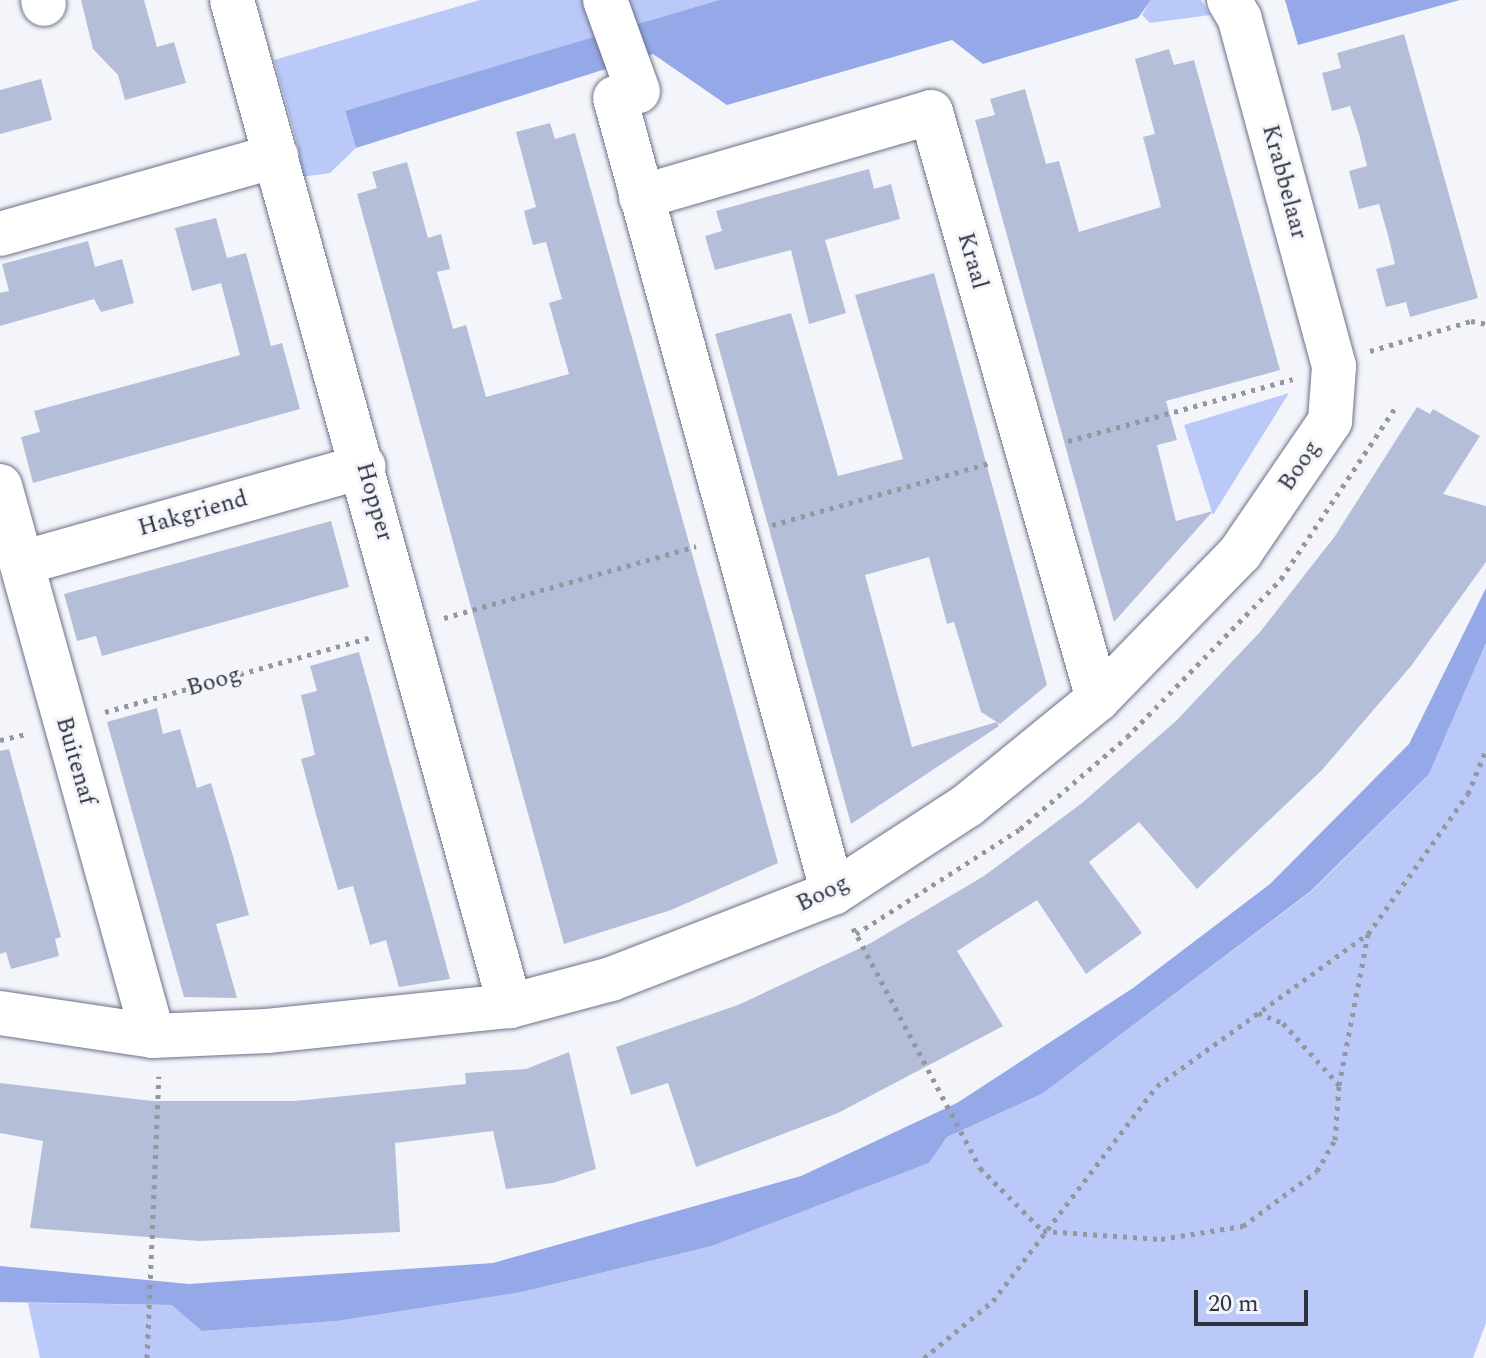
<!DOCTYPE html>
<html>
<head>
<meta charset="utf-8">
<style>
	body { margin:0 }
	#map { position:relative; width:1486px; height:1358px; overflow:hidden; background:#f3f5fb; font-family:Spectral,serif }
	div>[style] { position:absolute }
	.green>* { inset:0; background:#bac9f8 }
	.water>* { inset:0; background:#95a8e7 }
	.building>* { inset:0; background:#b5bed8 }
	.path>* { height:5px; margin-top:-2.5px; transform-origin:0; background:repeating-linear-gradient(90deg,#9597a0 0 4px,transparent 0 10px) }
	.roads { filter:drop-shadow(0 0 2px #6a7289) drop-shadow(0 0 2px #6a7289) }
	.minor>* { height:44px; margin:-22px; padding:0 22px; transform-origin:22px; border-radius:22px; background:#fff }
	span { translate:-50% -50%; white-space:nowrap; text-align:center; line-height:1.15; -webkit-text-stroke:6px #f3f5fb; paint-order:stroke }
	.street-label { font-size:24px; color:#30333e }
	.scale { position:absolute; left:1194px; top:1290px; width:114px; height:36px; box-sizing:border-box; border:4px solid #30333e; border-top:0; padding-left:10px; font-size:24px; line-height:28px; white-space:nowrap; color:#30333e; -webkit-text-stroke:6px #f3f5fb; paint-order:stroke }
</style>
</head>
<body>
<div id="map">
	<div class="green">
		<i style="clip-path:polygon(480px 0,719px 0,345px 112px,356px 148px,330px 173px,301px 177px,299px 150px,274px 60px)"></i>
		<i style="clip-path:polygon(1151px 0,1201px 0,1210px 15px,1150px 23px,1142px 15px)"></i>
		<i style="clip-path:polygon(1289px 393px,1213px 515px,1184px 425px)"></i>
		<i style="clip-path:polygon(1486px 643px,1486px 1323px,1473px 1358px,40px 1358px,28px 1303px,173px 1305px,203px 1331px,337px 1321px,522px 1292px,712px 1246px,929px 1163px,947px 1137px,1042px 1094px,1312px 891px,1429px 774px)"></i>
	</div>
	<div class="water">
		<i style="clip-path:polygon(719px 0,1151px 0,1138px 18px,983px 64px,952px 40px,727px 105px,653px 54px,356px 148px,345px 111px)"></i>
		<i style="clip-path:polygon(1285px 0,1460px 0,1298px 45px)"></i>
		<i style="clip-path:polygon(1486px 588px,1486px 643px,1429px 774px,1311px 891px,1042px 1094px,947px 1137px,929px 1163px,712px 1246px,522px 1292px,337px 1321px,202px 1331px,172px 1305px,0 1302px,0 1266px,189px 1284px,493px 1263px,801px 1176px,957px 1103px,1133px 988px,1270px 884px,1409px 744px)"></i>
	</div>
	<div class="building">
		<i style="clip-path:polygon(81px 0,144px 0,157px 47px,174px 42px,186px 83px,125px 100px,118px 75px,93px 49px)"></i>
		<i style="clip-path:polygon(1404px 34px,1478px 298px,1410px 317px,1406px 302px,1386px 307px,1376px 269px,1395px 264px,1388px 235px,1379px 204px,1359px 209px,1349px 171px,1367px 166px,1359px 134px,1350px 106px,1332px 111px,1322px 73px,1341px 68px,1337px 53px)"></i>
		<i style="clip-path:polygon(1169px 49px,1174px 65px,1194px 60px,1280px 370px,1166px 401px,1177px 440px,1157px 445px,1176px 521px,1213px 511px,1114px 622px,975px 120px,995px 115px,990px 99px,1025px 89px,1046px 164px,1059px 161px,1079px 232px,1161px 207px,1143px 137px,1155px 134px,1135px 59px)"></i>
		<i style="clip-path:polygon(41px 79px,52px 120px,0 134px,0 90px)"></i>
		<i style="clip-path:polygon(550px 123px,555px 139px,575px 133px,778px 863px,671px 910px,564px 944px,357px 194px,377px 188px,372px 172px,407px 162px,428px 238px,441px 234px,450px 269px,437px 272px,445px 300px,453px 329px,466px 325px,486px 397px,569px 374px,549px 303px,562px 299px,546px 242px,533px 245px,528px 227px,524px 211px,536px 207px,516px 132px)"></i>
		<i style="clip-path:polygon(869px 169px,874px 189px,891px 184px,900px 219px,825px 240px,846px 313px,809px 324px,791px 250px,715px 270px,705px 236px,722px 231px,716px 211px)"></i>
		<i style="clip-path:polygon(216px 218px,227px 258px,246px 253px,271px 346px,282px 343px,300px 409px,33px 483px,21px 437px,40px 432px,34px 411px,240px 355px,221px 283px,192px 291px,175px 228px)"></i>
		<i style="clip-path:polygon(88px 241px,95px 267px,122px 259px,134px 303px,101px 312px,94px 299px,0 326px,0 293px,9px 291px,2px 264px)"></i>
		<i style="clip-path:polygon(934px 273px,1047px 685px,1000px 724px,981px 712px,954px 622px,947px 624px,929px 557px,865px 575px,912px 747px,997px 722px,999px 726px,851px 824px,715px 334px,791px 313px,838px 476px,903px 459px,855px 295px)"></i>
		<i style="clip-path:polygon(1417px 407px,1430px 414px,1433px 409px,1480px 436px,1443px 494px,1486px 506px,1486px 562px,1411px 666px,1322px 770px,1197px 889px,1139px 822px,1089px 862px,1142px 933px,1086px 974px,1037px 900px,957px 951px,1003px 1026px,838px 1113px,696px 1167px,668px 1083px,631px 1095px,616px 1047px,738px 1005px,869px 944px,984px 876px,1082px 803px,1176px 721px,1260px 632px,1335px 536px)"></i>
		<i style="clip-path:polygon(331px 521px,349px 587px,102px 656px,96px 636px,77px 641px,64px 594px)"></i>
		<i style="clip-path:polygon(359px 652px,430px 906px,450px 979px,399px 987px,386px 940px,370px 945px,353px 886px,338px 890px,317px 818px,301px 759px,315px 755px,301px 695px,317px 691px,310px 666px)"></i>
		<i style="clip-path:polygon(157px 708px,163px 734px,180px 729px,197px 788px,211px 783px,233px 856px,249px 915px,216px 924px,237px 998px,184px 997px,107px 722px)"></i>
		<i style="clip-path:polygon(9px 749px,61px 937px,55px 939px,59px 956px,11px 969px,6px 952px,0 954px,0 751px)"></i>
		<i style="clip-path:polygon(569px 1052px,596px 1169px,553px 1183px,506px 1189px,493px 1131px,395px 1143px,400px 1232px,199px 1241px,30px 1228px,43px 1141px,0 1133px,0 1083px,152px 1101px,295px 1101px,466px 1084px,465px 1073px,526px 1069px)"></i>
	</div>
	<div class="path">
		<i style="left:1370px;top:351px;width:105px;rotate:-16.5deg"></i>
		<i style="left:1471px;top:321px;width:15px;rotate:11deg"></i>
		<i style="left:1068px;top:441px;width:233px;rotate:-15.4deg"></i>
		<i style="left:772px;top:525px;width:226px;rotate:-15.9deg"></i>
		<i style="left:444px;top:618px;width:262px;rotate:-15.9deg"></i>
		<i style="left:105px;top:712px;width:274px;rotate:-15.7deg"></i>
		<i style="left:0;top:740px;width:27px;rotate:-13deg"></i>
		<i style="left:853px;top:928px;width:272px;rotate:62.1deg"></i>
		<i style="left:980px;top:1168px;width:89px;rotate:45deg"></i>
		<i style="left:1043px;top:1231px;width:118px;rotate:3.9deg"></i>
		<i style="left:1161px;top:1239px;width:83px;rotate:-9deg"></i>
		<i style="left:1243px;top:1226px;width:92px;rotate:-36.6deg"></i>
		<i style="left:1317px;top:1171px;width:36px;rotate:-60deg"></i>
		<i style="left:1335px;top:1140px;width:55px;rotate:-85.8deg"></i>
		<i style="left:1339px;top:1085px;width:154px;rotate:-79.1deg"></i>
		<i style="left:856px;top:934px;width:195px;rotate:-32.6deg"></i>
		<i style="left:1020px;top:829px;width:141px;rotate:-40.7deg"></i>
		<i style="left:1127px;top:737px;width:221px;rotate:-45.7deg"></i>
		<i style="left:1281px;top:579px;width:209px;rotate:-56.3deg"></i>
		<i style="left:1258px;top:1013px;width:27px;rotate:22deg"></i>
		<i style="left:1283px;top:1023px;width:84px;rotate:47.9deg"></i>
		<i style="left:147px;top:1358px;width:282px;rotate:-87.6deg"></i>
		<i style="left:924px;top:1358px;width:89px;rotate:-39.6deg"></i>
		<i style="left:993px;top:1301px;width:270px;rotate:-52.7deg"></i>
		<i style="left:1157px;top:1086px;width:260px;rotate:-35.8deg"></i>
		<i style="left:1368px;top:934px;width:172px;rotate:-54.5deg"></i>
		<i style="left:1468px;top:794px;width:48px;rotate:-67.8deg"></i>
	</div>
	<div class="roads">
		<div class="minor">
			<i style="left:43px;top:0;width:4px;rotate:76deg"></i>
			<i style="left:232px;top:0;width:1044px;rotate:74.55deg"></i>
			<i style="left:605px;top:0;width:97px;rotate:70.1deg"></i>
			<i style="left:615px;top:98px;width:824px;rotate:74.67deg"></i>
			<i style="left:641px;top:197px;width:302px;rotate:-16.3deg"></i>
			<i style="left:931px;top:112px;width:610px;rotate:74.12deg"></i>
			<i style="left:0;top:234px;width:287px;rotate:-15.8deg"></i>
			<i style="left:0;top:486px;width:571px;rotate:74.45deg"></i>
			<i style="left:22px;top:563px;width:355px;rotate:-15.8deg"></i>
			<i style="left:0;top:1013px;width:155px;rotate:8.5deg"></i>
			<i style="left:153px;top:1036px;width:114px;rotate:-2.5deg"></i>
			<i style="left:267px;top:1031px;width:244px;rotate:-5.9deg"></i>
			<i style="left:510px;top:1006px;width:105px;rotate:-15deg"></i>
			<i style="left:611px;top:979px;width:238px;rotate:-21.2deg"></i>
			<i style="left:833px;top:893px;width:161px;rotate:-33.1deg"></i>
			<i style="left:968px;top:805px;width:168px;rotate:-39.2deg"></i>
			<i style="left:1098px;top:699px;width:204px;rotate:-45.8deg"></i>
			<i style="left:1240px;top:553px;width:160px;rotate:-55.7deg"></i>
			<i style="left:1330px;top:421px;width:55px;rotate:-85.8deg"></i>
			<i style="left:1334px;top:366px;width:360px;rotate:-105.2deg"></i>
			<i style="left:1240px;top:19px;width:22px;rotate:-120deg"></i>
		</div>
	</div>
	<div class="street-label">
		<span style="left:1284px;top:182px;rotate:75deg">Krabbelaar</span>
		<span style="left:972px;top:261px;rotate:74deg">Kraal</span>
		<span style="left:1300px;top:466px;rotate:-56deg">Boog</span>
		<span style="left:374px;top:502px;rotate:74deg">Hopper</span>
		<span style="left:193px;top:514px;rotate:-16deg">Hakgriend</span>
		<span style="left:214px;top:682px;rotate:-16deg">Boog</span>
		<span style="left:75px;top:761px;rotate:74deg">Buitenaf</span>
		<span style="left:823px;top:894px;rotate:-26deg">Boog</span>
	</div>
	<div class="scale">20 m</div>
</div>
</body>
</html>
